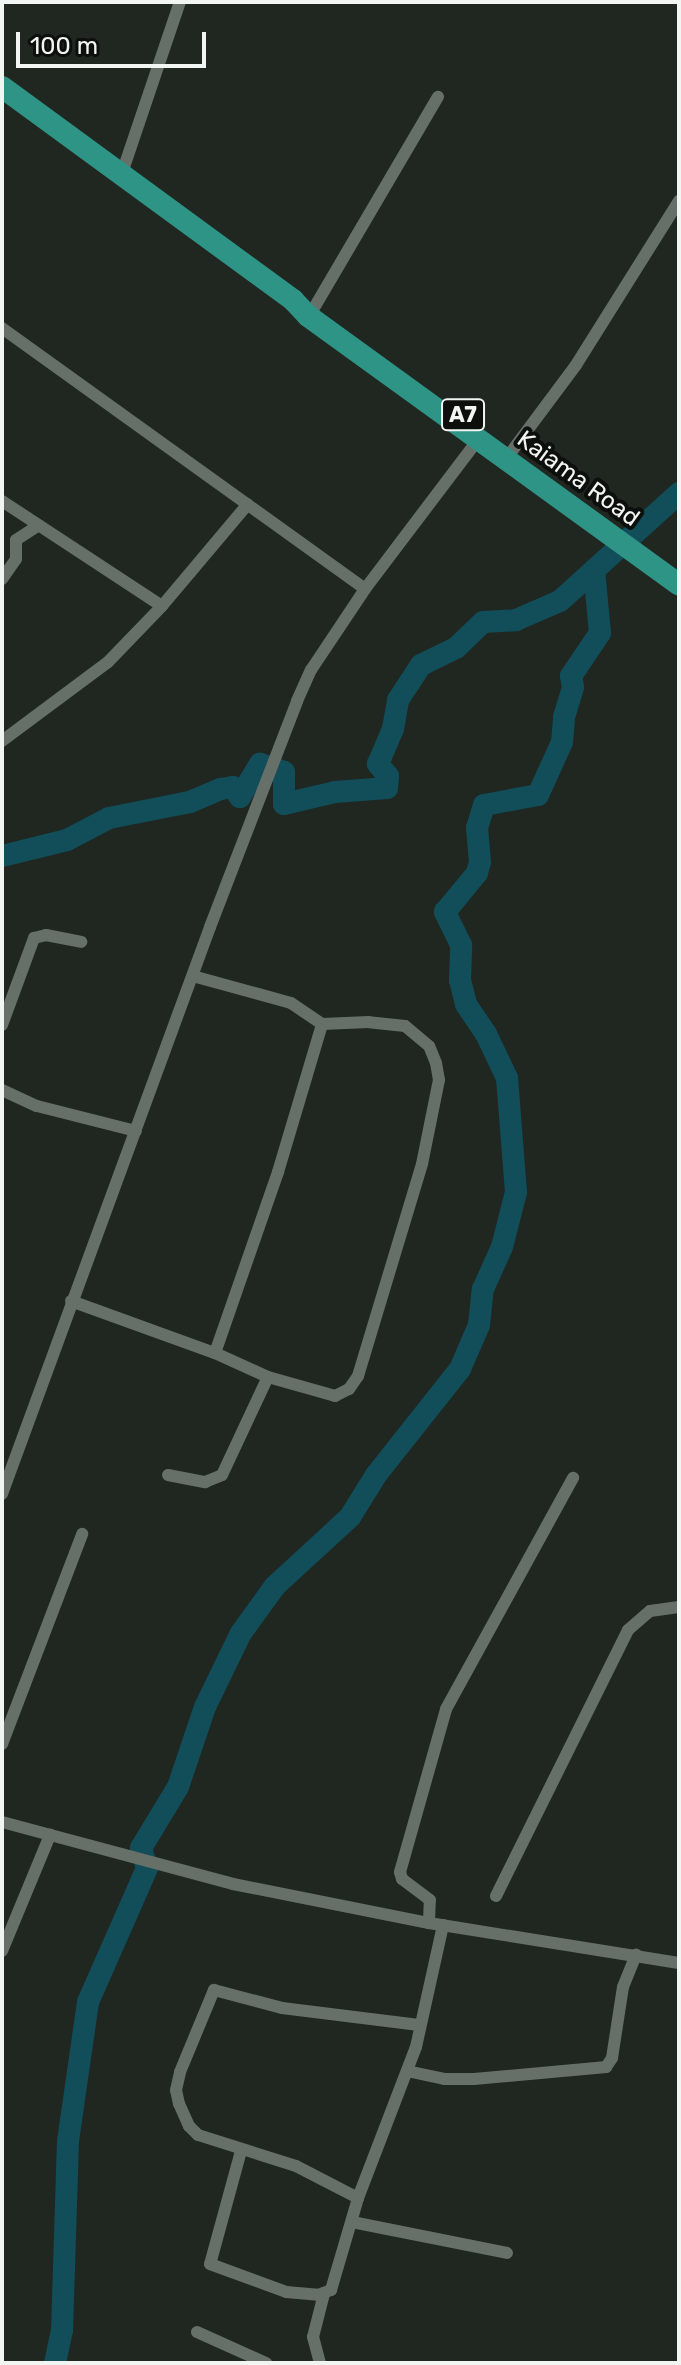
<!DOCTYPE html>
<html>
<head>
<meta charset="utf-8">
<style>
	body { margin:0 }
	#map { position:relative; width:681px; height:2365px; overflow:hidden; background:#202721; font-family:Rubik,sans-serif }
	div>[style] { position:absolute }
	.river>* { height:22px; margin:-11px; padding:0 11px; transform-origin:11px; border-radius:11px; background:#114e5a }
	.minor>* { height:12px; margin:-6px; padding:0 6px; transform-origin:6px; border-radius:6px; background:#666f68 }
	.trunk>* { height:22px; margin:-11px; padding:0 11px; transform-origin:11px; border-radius:11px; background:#2e9486 }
	span { translate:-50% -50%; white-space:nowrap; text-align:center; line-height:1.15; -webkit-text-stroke:8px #0c0f0c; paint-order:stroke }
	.shield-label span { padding:2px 6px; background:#0c0f0c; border:2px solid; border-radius:6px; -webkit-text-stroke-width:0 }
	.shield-label { font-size:22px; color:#f1f6f2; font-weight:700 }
	.street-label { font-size:24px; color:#f1f6f2 }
	.frame { position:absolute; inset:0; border:4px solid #f1f6f2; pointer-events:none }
	.scale { position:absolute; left:16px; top:32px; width:190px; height:36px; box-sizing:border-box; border:4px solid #f1f6f2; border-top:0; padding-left:10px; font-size:24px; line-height:28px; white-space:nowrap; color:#f1f6f2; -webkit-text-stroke:6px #0c0f0c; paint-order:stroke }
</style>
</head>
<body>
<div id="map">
	<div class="river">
		<i style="left:2px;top:856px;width:67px;rotate:-13.8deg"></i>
		<i style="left:67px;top:840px;width:47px;rotate:-27.6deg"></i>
		<i style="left:109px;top:818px;width:83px;rotate:-11.2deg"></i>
		<i style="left:190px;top:802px;width:34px;rotate:-23deg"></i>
		<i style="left:221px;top:789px;width:12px;rotate:-9deg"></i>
		<i style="left:233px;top:787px;width:12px;rotate:55deg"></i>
		<i style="left:240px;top:797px;width:39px;rotate:-59deg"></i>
		<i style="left:260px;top:764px;width:25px;rotate:18deg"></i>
		<i style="left:284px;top:772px;width:32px;rotate:90deg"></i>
		<i style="left:284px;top:804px;width:52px;rotate:-13.2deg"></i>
		<i style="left:335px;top:792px;width:52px;rotate:-4.4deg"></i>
		<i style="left:387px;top:788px;width:12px;rotate:-85deg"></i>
		<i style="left:388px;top:776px;width:16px;rotate:-130deg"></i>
		<i style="left:378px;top:764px;width:38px;rotate:-67deg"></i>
		<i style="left:393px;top:729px;width:29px;rotate:-80deg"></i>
		<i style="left:398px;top:700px;width:42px;rotate:-56.7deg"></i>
		<i style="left:421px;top:665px;width:39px;rotate:-26deg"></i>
		<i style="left:456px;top:648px;width:37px;rotate:-44deg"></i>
		<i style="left:483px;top:622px;width:33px;rotate:-3deg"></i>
		<i style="left:516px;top:620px;width:48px;rotate:-23.4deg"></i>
		<i style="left:560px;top:601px;width:161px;rotate:-42.2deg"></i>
		<i style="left:55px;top:2363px;width:33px;rotate:-78deg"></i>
		<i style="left:62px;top:2331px;width:190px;rotate:-88.2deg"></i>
		<i style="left:68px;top:2141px;width:140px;rotate:-81.8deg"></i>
		<i style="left:88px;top:2002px;width:146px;rotate:-66.2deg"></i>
		<i style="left:147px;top:1868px;width:21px;rotate:-107deg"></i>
		<i style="left:141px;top:1848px;width:71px;rotate:-58.8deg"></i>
		<i style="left:178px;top:1787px;width:84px;rotate:-71.4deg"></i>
		<i style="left:205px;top:1707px;width:82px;rotate:-64.1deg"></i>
		<i style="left:241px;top:1633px;width:58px;rotate:-54.1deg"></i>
		<i style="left:275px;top:1586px;width:102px;rotate:-42.6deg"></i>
		<i style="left:350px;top:1517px;width:49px;rotate:-58.2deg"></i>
		<i style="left:376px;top:1475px;width:135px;rotate:-51.6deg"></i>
		<i style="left:460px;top:1369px;width:48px;rotate:-66.6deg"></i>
		<i style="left:479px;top:1325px;width:36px;rotate:-84deg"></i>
		<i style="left:483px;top:1289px;width:46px;rotate:-65.7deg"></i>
		<i style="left:502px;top:1247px;width:57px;rotate:-75.7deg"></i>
		<i style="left:516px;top:1192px;width:114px;rotate:-94.5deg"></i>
		<i style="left:507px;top:1078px;width:49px;rotate:-115.5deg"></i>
		<i style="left:486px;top:1034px;width:36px;rotate:-124deg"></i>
		<i style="left:466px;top:1004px;width:25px;rotate:-104deg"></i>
		<i style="left:460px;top:980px;width:35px;rotate:-88deg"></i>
		<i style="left:461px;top:945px;width:37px;rotate:-116deg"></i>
		<i style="left:445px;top:912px;width:50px;rotate:-50.6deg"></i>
		<i style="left:477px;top:873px;width:11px;rotate:-75deg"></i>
		<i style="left:480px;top:862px;width:34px;rotate:-95deg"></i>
		<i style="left:477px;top:828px;width:24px;rotate:-73deg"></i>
		<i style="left:484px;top:805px;width:55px;rotate:-10.5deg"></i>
		<i style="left:538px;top:795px;width:58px;rotate:-65.6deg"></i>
		<i style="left:562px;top:742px;width:25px;rotate:-85deg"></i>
		<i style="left:564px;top:717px;width:31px;rotate:-73deg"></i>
		<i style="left:573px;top:687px;width:11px;rotate:-100deg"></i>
		<i style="left:571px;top:676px;width:52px;rotate:-56deg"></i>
		<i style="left:600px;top:633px;width:63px;rotate:-95.4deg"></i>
	</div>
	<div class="minor">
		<i style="left:122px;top:173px;width:181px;rotate:-71.3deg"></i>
		<i style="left:314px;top:308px;width:245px;rotate:-59.6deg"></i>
		<i style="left:2px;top:328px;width:447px;rotate:35.7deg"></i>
		<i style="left:512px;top:451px;width:107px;rotate:-53.3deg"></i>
		<i style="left:576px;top:365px;width:194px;rotate:-57.9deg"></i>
		<i style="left:2px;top:501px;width:191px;rotate:33.3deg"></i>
		<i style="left:2px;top:579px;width:24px;rotate:-55deg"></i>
		<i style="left:16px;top:559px;width:19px;rotate:-90deg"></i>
		<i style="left:16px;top:540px;width:27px;rotate:-33deg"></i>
		<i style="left:2px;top:741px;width:132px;rotate:-36.7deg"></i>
		<i style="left:108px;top:662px;width:78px;rotate:-46deg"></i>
		<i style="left:162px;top:606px;width:133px;rotate:-49.9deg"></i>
		<i style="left:2px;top:1025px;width:93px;rotate:-69.8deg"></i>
		<i style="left:34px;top:938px;width:12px;rotate:-14deg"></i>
		<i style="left:46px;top:935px;width:36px;rotate:11deg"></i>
		<i style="left:2px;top:1090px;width:38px;rotate:25deg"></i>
		<i style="left:37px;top:1106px;width:102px;rotate:14.2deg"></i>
		<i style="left:71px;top:1301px;width:153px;rotate:19.9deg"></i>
		<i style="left:215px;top:1353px;width:58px;rotate:24.4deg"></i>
		<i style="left:268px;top:1377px;width:70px;rotate:15.8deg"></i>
		<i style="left:335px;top:1396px;width:16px;rotate:-27deg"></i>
		<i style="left:349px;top:1389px;width:16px;rotate:-55deg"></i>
		<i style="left:358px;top:1376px;width:221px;rotate:-73.2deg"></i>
		<i style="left:422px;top:1164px;width:86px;rotate:-78.6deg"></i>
		<i style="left:439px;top:1080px;width:17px;rotate:-100deg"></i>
		<i style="left:436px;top:1063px;width:18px;rotate:-112deg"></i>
		<i style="left:429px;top:1046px;width:31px;rotate:-140deg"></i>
		<i style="left:405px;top:1026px;width:36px;rotate:-174deg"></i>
		<i style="left:369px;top:1022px;width:47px;rotate:177.6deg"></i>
		<i style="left:322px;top:1024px;width:37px;rotate:-146deg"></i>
		<i style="left:291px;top:1003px;width:102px;rotate:-164.6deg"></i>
		<i style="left:215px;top:1353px;width:192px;rotate:-70.8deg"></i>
		<i style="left:278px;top:1172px;width:154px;rotate:-73.4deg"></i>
		<i style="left:168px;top:1475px;width:38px;rotate:11deg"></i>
		<i style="left:205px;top:1482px;width:18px;rotate:-22deg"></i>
		<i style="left:222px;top:1475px;width:108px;rotate:-64.9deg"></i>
		<i style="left:2px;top:1494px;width:604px;rotate:-69.85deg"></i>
		<i style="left:210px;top:927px;width:242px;rotate:-68.9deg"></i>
		<i style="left:297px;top:701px;width:34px;rotate:-66deg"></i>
		<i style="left:311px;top:670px;width:97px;rotate:-56.3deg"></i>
		<i style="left:365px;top:589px;width:189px;rotate:-52.9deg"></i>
		<i style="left:2px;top:1744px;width:225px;rotate:-69.1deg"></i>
		<i style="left:2px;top:1822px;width:239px;rotate:15deg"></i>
		<i style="left:233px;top:1884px;width:200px;rotate:11.3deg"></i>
		<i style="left:429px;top:1923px;width:253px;rotate:9.1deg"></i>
		<i style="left:496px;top:1896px;width:297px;rotate:-63.6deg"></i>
		<i style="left:628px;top:1630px;width:29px;rotate:-41deg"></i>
		<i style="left:650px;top:1611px;width:29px;rotate:-8deg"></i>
		<i style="left:429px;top:1923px;width:23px;rotate:-88deg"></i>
		<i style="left:430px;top:1900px;width:35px;rotate:-143deg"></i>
		<i style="left:402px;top:1879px;width:7px;rotate:-106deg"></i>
		<i style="left:400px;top:1872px;width:169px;rotate:-74.2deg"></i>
		<i style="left:446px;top:1709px;width:264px;rotate:-61.2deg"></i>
		<i style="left:2px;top:1951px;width:126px;rotate:-67.5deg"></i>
		<i style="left:407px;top:2071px;width:38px;rotate:12deg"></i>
		<i style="left:444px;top:2079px;width:30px"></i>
		<i style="left:474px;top:2079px;width:133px;rotate:-5.2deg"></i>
		<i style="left:606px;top:2067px;width:11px;rotate:-56deg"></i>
		<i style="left:612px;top:2058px;width:72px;rotate:-81.2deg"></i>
		<i style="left:623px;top:1987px;width:35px;rotate:-68deg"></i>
		<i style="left:241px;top:2151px;width:117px;rotate:105.3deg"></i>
		<i style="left:210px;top:2264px;width:81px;rotate:20.2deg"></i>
		<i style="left:286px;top:2292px;width:32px;rotate:5deg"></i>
		<i style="left:318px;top:2295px;width:14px;rotate:-21deg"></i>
		<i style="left:331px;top:2290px;width:96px;rotate:-73.6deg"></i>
		<i style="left:358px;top:2198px;width:162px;rotate:-69deg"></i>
		<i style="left:416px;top:2047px;width:125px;rotate:-77.5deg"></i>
		<i style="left:358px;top:2198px;width:70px;rotate:-152.7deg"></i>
		<i style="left:296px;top:2166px;width:103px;rotate:-162.4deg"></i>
		<i style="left:198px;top:2135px;width:13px;rotate:-135deg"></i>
		<i style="left:189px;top:2126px;width:24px;rotate:-114deg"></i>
		<i style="left:179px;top:2104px;width:14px;rotate:-102deg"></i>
		<i style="left:176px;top:2090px;width:18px;rotate:-77deg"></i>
		<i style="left:180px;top:2072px;width:89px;rotate:-67.5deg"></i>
		<i style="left:214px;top:1990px;width:70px;rotate:14.8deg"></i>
		<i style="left:282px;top:2008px;width:138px;rotate:7.1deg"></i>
		<i style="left:352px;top:2222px;width:158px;rotate:11.3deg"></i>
		<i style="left:197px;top:2332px;width:76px;rotate:24.2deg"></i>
		<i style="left:320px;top:2363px;width:27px;rotate:-105deg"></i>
		<i style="left:313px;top:2337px;width:44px;rotate:-75.7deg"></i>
	</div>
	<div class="trunk">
		<i style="left:2px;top:87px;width:361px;rotate:36.2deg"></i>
		<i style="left:293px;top:300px;width:22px;rotate:47deg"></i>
		<i style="left:308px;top:316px;width:458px;rotate:35.9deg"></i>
	</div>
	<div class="shield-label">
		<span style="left:463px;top:415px">A7</span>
	</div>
	<div class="street-label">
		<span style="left:578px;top:479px;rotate:36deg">Kaiama Road</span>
	</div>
	<div class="frame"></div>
	<div class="scale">100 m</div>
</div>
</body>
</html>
